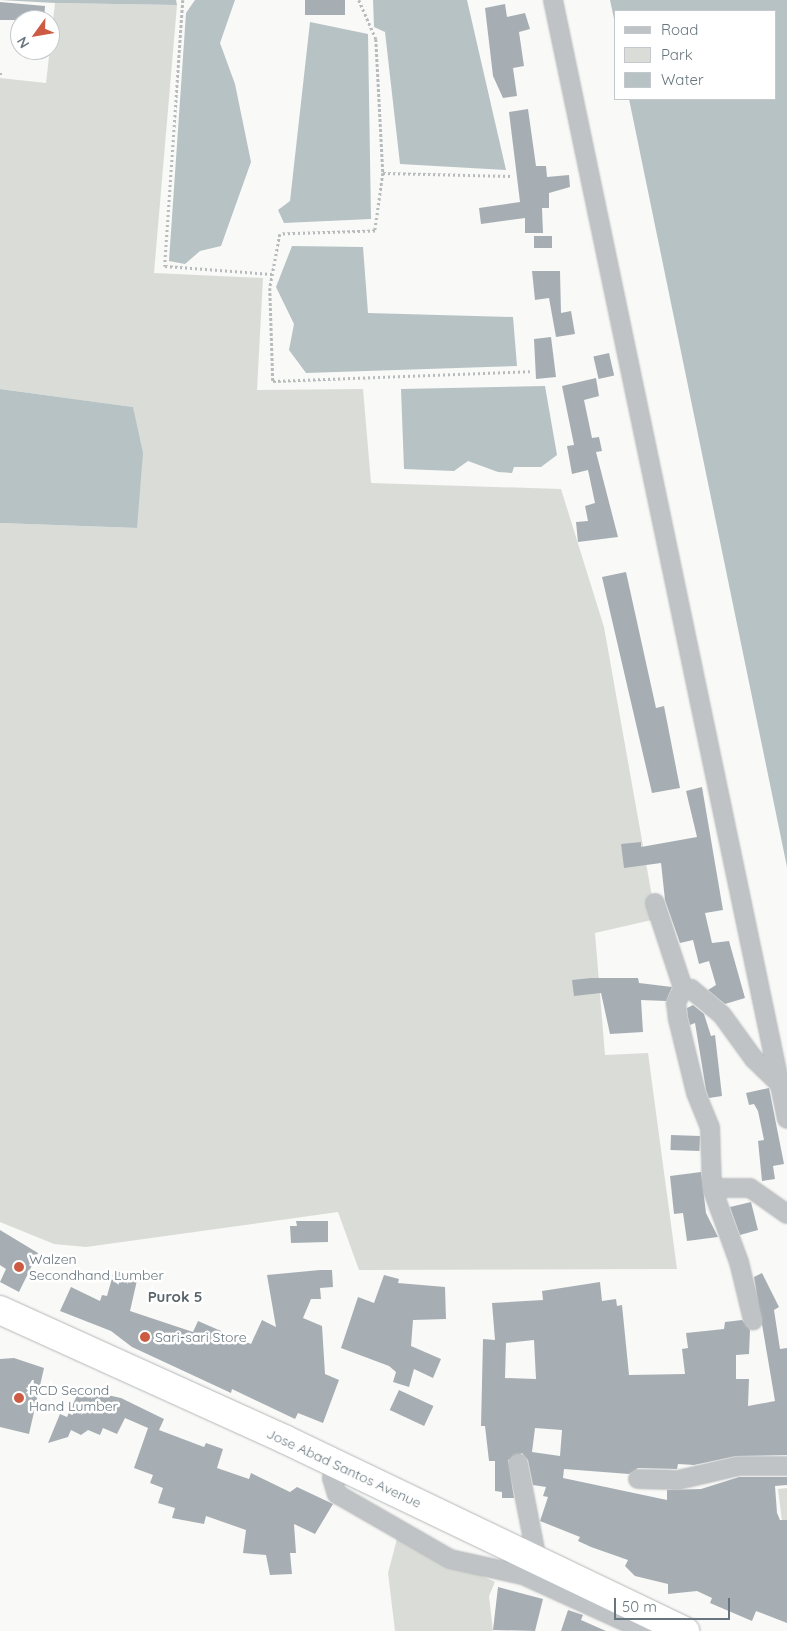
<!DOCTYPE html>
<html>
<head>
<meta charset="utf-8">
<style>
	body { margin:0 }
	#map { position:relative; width:787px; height:1631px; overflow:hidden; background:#f9f9f7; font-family:Quicksand,sans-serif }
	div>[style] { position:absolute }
	.green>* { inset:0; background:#daddd7 }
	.water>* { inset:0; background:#b7c2c5 }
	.building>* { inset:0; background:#a7aeb3; transform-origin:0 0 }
	.path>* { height:2.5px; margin-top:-1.25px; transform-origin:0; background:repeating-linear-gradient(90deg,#b7bbbd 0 2.5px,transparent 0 5px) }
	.roads { filter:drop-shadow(0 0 1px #b3b7b9) drop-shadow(0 0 1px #b3b7b9) }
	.minor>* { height:18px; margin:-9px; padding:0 9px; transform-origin:9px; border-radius:9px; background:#bfc3c6 }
	.trunk>* { height:28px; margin:-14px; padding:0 14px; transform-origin:14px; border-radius:14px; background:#fff }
	.dots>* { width:14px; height:14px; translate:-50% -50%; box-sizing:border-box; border:2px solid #fff; border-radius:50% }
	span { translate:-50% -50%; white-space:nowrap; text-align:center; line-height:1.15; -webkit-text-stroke:5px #fff; paint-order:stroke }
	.poi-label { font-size:14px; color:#67767e }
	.left { translate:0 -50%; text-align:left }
	.street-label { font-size:14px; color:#67767e }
	.neighbourhood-label { font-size:15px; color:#59646a; font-weight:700 }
	.legend { position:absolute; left:614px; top:10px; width:162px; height:90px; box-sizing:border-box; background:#fff; border:1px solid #c2c8cb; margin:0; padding:6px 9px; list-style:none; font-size:15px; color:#67767e }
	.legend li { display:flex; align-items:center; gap:10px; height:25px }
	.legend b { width:25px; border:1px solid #c2c8cb }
	.north { position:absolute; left:10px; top:10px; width:50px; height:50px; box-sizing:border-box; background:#fff; border:1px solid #c2c8cb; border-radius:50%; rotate:238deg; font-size:14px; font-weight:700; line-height:20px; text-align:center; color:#67767e }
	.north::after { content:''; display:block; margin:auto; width:18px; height:22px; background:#cd5b43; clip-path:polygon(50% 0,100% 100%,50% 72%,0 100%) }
	.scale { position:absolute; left:614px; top:1598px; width:116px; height:22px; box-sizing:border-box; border:2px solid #67767e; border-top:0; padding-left:6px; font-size:15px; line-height:18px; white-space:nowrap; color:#67767e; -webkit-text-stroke:4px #fff; paint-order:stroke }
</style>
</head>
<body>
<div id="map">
	<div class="green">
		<i style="clip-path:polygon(55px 3px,177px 5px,154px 273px,263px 278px,257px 390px,363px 389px,371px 483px,561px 489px,604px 627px,656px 919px,595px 933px,605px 1055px,648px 1053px,677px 1269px,359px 1270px,338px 1212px,86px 1247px,54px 1244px,0 1222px,0 523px,137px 528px,133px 407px,0 389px,0 78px,46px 83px)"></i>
		<i style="clip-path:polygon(787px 1488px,787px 1561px,778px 1489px)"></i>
		<i style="clip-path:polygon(398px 1535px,495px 1582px,489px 1596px,493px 1631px,395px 1631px,388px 1573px)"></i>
	</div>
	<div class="water">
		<i style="clip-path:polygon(0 0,176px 0,177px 5px,55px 3px)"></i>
		<i style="clip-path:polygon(195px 0,235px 0,220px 43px,235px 84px,251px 162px,221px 246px,200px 251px,185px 264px,169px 261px,186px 13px)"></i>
		<i style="clip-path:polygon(373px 0,467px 0,506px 170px,400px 164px,385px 32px,374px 27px)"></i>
		<i style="clip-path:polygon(610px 0,787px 0,787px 867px,629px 99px,776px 99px,776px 11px,616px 11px,616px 28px)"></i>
		<i style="clip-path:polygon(310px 22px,368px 34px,371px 219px,284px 223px,278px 210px,290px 201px)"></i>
		<i style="clip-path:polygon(292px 246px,363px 247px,368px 313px,513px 317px,517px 366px,306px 373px,289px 350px,294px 324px,276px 287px)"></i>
		<i style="clip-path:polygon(545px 386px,557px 455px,541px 467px,514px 467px,512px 473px,498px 472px,468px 461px,454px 471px,404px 469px,401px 389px)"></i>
		<i style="clip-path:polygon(0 389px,133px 407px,143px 453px,137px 528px,0 523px)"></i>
	</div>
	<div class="building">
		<i style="left:305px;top:0;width:40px;height:15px"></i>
		<i style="clip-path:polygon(0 2px,45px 6px,44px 20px,0 20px)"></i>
		<i style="clip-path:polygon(505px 4px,507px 17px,525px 13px,530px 29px,519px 32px,524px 66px,513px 68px,517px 96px,503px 98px,493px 76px,485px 8px)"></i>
		<i style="clip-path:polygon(528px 109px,536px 166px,546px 166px,547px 177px,569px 175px,570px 187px,549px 193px,549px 208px,542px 208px,543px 233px,525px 233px,525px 218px,481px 224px,479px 208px,520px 202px,509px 112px)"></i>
		<i style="left:552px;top:236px;width:12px;height:18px;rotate:90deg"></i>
		<i style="clip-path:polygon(532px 271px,560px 271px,561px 313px,571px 311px,575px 334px,556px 337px,549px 298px,535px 300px)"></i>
		<i style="clip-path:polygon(551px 337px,556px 377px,536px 379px,534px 339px)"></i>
		<i style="left:609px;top:353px;width:23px;height:16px;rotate:77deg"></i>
		<i style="clip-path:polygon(596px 378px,599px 396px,584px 400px,592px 438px,599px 437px,602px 451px,596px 452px,618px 537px,578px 542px,576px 522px,588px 521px,585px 506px,595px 503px,588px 470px,572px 474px,567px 446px,574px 445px,562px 386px)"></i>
		<i style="clip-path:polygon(626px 572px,656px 708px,664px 706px,680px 788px,652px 793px,602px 577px)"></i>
		<i style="clip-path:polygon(702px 787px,723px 910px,705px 913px,712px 943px,729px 941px,745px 998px,725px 1004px,708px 990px,716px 985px,709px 961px,699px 964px,693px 940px,680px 943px,665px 900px,661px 863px,624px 868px,621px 844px,641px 842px,641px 847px,697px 837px,686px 791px)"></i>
		<i style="clip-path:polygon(591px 978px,638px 978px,639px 983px,672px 987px,666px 1001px,641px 1000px,643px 1032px,610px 1034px,601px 993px,574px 996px,572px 980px)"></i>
		<i style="clip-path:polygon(693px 1005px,704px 1014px,711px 1036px,715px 1035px,722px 1096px,709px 1098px,706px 1090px,695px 1023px,690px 1025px,688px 1017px,687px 1008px)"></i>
		<i style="clip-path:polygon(769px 1088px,784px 1164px,773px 1166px,775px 1179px,762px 1181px,758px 1141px,764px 1140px,758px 1111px,754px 1104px,749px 1105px,746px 1093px)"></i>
		<i style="left:671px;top:1135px;width:29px;height:15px;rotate:2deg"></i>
		<i style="clip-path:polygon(701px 1172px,706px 1213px,718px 1237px,687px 1241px,683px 1213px,674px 1214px,670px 1176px)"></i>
		<i style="clip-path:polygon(751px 1202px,758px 1230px,740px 1235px,730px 1207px)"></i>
		<i style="clip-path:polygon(296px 1221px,328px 1221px,328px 1242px,291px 1243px,290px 1226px,297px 1226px)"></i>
		<i style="clip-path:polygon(0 1230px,38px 1253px,19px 1292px,0 1282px,6px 1269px,0 1265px)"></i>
		<i style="clip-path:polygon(320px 1270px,332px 1270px,333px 1287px,320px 1288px,321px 1299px,311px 1299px,303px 1318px,322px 1326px,325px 1374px,339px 1380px,323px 1423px,298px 1413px,295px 1419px,232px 1389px,231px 1393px,132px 1347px,111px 1331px,60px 1311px,71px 1287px,100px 1301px,102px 1295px,107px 1296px,114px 1271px,138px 1276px,130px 1311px,193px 1332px,198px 1321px,251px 1344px,262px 1320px,276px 1327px,267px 1275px)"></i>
		<i style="clip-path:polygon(evenodd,762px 1273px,779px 1307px,774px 1310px,780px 1349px,787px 1348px,787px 1455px,736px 1456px,694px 1465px,678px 1464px,677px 1469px,638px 1468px,629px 1474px,564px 1469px,563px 1478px,667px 1500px,667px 1490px,701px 1489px,739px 1477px,787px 1477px,787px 1485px,775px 1486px,777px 1513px,780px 1520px,787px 1520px,787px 1623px,756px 1611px,752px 1621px,710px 1603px,712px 1598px,697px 1591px,668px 1594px,668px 1584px,635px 1576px,625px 1566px,628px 1560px,591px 1547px,578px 1541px,580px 1537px,540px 1521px,548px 1497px,543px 1496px,546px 1487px,533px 1485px,528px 1460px,522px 1453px,508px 1460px,514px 1498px,502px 1498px,502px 1492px,495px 1491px,495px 1461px,489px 1461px,485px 1426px,481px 1426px,483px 1339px,495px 1340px,492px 1303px,543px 1300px,542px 1291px,600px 1282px,602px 1301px,616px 1299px,617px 1306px,622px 1305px,629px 1375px,685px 1374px,682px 1349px,688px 1348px,686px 1333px,724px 1329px,725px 1322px,742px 1320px,750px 1330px,749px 1354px,736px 1355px,736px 1379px,749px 1379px,748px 1406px,775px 1401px,754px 1277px,762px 1273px,534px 1340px,536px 1379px,505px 1378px,506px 1343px,534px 1340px,762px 1273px,535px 1428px,562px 1430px,560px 1456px,532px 1452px,535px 1428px)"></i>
		<i style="clip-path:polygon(384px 1275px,399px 1279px,398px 1283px,445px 1287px,446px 1319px,413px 1320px,411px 1346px,441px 1359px,433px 1378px,414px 1369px,409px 1387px,393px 1382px,396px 1372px,389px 1366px,341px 1348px,358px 1297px,374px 1303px)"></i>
		<i style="clip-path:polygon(14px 1358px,44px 1368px,29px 1434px,0 1427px,0 1359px)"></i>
		<i style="clip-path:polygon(80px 1389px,121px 1398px,164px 1419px,159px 1430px,204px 1447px,206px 1443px,223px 1449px,217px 1468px,249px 1479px,251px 1473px,290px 1492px,297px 1487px,333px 1504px,315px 1534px,294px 1524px,296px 1553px,290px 1553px,292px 1574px,270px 1575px,266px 1555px,243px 1553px,246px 1530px,206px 1516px,204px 1524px,172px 1518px,175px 1508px,158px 1503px,163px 1488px,150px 1483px,153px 1475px,134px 1468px,148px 1428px,125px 1418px,117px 1434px,103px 1428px,100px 1435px,88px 1430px,81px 1435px,71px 1430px,68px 1437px,48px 1443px,60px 1414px,67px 1417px)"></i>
		<i style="left:399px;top:1390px;width:38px;height:22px;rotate:25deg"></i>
		<i style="clip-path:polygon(498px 1587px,543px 1599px,535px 1631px,493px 1630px)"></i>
		<i style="clip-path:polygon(568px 1610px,583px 1615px,581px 1620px,606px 1631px,561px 1631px)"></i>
	</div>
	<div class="path">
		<i style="left:183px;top:0;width:267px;rotate:93.9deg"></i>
		<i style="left:165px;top:266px;width:107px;rotate:4.3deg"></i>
		<i style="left:359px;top:0;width:43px;rotate:66.4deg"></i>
		<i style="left:376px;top:39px;width:134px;rotate:87deg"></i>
		<i style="left:383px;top:173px;width:129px;rotate:1.3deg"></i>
		<i style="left:0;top:74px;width:4px"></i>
		<i style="left:383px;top:173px;width:59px;rotate:97.9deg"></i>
		<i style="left:375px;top:231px;width:95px;rotate:178.2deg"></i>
		<i style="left:280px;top:234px;width:55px;rotate:100.5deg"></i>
		<i style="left:270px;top:288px;width:93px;rotate:88.2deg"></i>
		<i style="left:273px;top:381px;width:257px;rotate:-2.2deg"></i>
	</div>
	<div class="roads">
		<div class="minor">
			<i style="left:553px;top:0;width:1143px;rotate:78.19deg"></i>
			<i style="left:655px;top:903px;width:89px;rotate:71.8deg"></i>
			<i style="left:683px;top:988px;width:8px;rotate:7deg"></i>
			<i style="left:691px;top:989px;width:40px;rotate:40deg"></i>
			<i style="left:722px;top:1015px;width:54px;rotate:54deg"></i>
			<i style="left:754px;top:1059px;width:36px;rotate:44deg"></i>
			<i style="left:683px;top:988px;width:17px;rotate:115deg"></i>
			<i style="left:676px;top:1003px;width:16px;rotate:83deg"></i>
			<i style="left:678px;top:1019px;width:76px;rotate:76.3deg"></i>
			<i style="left:696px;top:1093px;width:38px;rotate:68deg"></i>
			<i style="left:710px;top:1128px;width:60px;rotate:88.1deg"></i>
			<i style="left:712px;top:1188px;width:38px"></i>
			<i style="left:750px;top:1188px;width:45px;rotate:35.1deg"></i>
			<i style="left:712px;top:1188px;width:79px;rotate:70deg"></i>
			<i style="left:739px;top:1262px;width:60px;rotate:76.4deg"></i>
			<i style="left:518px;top:1463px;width:99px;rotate:78.9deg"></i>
			<i style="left:337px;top:1464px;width:15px;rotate:110deg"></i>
			<i style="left:332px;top:1478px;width:17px;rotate:73deg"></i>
			<i style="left:337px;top:1494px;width:130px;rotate:29.9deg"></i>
			<i style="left:450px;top:1559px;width:75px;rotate:12.4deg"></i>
			<i style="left:523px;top:1575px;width:135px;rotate:24.5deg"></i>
			<i style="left:638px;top:1479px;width:40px;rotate:1.4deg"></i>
			<i style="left:678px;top:1480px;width:62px;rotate:-13.1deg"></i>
			<i style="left:738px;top:1466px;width:49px"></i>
		</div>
		<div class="trunk">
			<i style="left:0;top:1310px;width:312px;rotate:24.4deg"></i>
			<i style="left:284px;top:1439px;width:445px;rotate:25.6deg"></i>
		</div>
	</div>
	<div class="dots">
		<i style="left:19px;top:1267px;background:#cd5b43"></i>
		<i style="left:145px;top:1337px;background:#cd5b43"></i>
		<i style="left:19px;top:1398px;background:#cd5b43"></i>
	</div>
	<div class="poi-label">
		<span class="left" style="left:29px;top:1267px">Walzen<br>Secondhand Lumber</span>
		<span class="left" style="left:155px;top:1337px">Sari-sari Store</span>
		<span class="left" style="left:29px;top:1398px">RCD Second<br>Hand Lumber</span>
	</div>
	<div class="street-label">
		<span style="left:344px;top:1468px;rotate:25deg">Jose Abad Santos Avenue</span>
	</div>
	<div class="neighbourhood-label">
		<span style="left:175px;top:1297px">Purok 5</span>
	</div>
	<ul class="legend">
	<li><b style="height:6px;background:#bfc3c6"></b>Road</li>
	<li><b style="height:14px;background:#daddd7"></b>Park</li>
	<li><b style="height:14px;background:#b7c2c5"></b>Water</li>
	</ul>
	<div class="north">N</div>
	<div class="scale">50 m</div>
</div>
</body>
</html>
